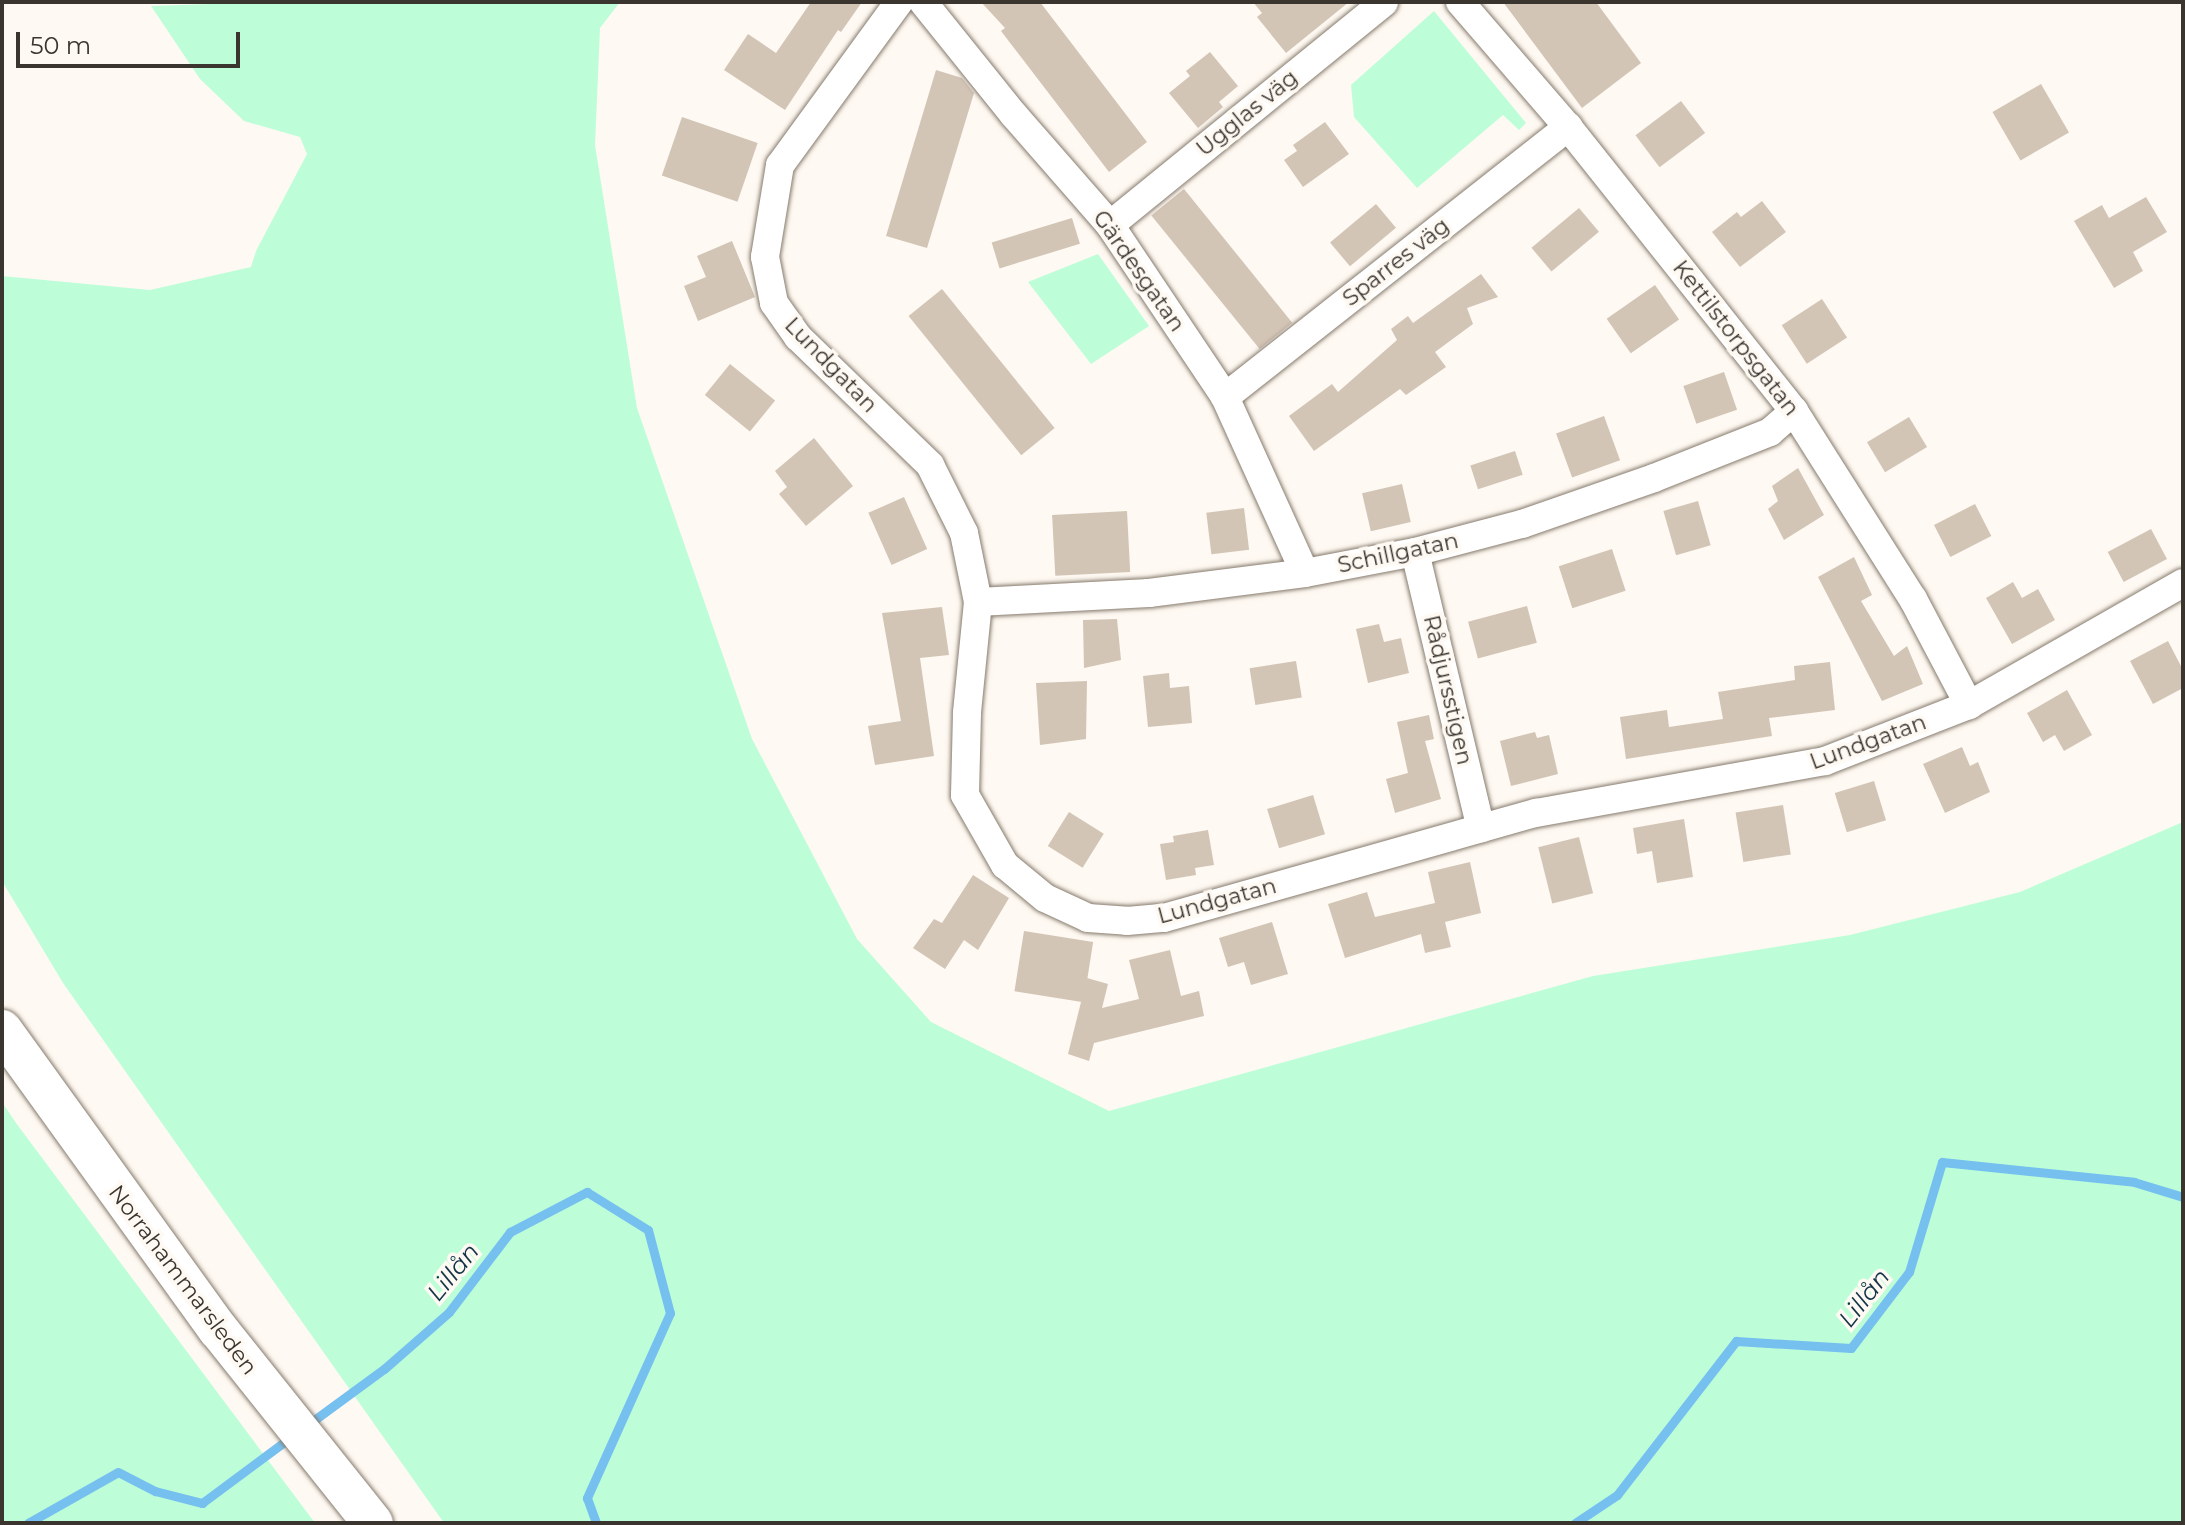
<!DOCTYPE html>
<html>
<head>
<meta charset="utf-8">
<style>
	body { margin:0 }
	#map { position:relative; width:2185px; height:1525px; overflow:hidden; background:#fef9f2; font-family:Montserrat,sans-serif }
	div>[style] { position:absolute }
	.green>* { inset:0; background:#bdfed9 }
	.stream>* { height:9px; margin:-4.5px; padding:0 4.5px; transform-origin:4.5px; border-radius:4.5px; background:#76c0f0 }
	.building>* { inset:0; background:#d3c5b6; transform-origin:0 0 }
	.roads { filter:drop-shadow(0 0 2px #867a6c) drop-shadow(0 0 2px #867a6c) }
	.street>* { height:28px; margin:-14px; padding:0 14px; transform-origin:14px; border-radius:14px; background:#fff }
	.secondary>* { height:40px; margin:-20px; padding:0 20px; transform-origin:20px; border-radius:20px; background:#fff }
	span { translate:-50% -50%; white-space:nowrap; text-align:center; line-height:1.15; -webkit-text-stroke:7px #fef9f2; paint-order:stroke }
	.street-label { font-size:22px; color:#3b352f }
	.water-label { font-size:24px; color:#133448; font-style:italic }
	.frame { position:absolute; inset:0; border:4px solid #3b352f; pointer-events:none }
	.scale { position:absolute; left:16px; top:32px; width:224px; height:36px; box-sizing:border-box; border:4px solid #3b352f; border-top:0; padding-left:10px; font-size:24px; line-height:28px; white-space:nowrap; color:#3b352f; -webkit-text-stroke:6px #fef9f2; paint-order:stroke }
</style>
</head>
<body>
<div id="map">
	<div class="green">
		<i style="clip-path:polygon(271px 2px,620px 2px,600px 28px,595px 145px,637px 408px,752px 739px,857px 939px,931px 1022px,1109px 1111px,1593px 976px,1850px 935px,2020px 892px,2183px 822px,2183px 1523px,444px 1523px,63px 983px,2px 881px,2px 276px,150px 290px,251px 267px,256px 251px,307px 154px,300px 137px,244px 121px,200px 79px,151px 6px)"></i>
		<i style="clip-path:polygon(1434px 11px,1526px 123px,1519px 130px,1503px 115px,1417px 188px,1354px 117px,1351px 85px)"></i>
		<i style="clip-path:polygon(1098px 254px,1149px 326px,1091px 364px,1028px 282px)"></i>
		<i style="clip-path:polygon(2px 1102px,16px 1123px,315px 1523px,2px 1523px)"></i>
	</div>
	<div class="stream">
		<i style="left:306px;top:1426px;width:97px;rotate:-36.2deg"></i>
		<i style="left:384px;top:1369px;width:86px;rotate:-41.2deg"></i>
		<i style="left:449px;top:1312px;width:101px;rotate:-52.7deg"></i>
		<i style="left:510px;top:1232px;width:87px;rotate:-27.5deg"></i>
		<i style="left:587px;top:1192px;width:72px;rotate:31.9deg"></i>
		<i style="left:648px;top:1230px;width:86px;rotate:75.2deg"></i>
		<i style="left:670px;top:1313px;width:203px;rotate:114.2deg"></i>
		<i style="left:587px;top:1498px;width:27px;rotate:70deg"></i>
		<i style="left:28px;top:1523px;width:103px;rotate:-29.5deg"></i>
		<i style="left:118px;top:1472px;width:42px;rotate:27.2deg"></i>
		<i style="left:155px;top:1491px;width:49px;rotate:14.3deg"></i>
		<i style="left:202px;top:1503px;width:111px;rotate:-36.6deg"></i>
		<i style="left:1575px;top:1523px;width:50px;rotate:-33.7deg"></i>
		<i style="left:1617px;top:1495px;width:195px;rotate:-52.3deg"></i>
		<i style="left:1736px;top:1341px;width:115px;rotate:3.5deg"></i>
		<i style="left:1851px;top:1348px;width:96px;rotate:-52.7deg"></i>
		<i style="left:1909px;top:1272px;width:115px;rotate:-73.3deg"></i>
		<i style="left:1942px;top:1162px;width:193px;rotate:5.9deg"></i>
		<i style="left:2134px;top:1182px;width:51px;rotate:17deg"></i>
	</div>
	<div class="building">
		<i style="clip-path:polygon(811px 2px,862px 2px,841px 32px,838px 30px,785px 110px,724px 70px,748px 34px,776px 53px)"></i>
		<i style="clip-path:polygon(981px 2px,1040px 2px,1147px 142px,1109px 172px,1001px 31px,1005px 28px)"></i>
		<i style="clip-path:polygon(1253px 2px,1349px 2px,1286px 53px,1257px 17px,1262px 13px)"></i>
		<i style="clip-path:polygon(1503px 2px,1596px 2px,1641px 63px,1582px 108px)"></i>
		<i style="clip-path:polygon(1210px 52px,1238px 86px,1219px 102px,1223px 107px,1198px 128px,1169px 93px,1190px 76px,1186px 71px)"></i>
		<i style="clip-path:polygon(936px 70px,962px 78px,974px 93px,927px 248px,886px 236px)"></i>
		<i style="left:2041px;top:84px;width:56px;height:56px;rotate:60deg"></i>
		<i style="left:1681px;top:101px;width:40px;height:57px;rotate:53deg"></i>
		<i style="left:682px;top:117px;width:80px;height:62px;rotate:19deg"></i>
		<i style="clip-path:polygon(1325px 122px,1349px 154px,1303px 187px,1284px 160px,1297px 151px,1293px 145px)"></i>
		<i style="left:1184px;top:189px;width:172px;height:42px;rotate:51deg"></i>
		<i style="clip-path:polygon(2146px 197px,2167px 232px,2133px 252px,2143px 271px,2114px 288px,2074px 221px,2102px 205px,2109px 218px)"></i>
		<i style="clip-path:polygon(1762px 201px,1786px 232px,1740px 267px,1712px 232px,1737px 212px,1741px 217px)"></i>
		<i style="left:1376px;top:204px;width:31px;height:60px;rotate:50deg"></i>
		<i style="left:1579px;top:208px;width:31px;height:62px;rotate:50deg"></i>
		<i style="left:1072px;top:218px;width:27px;height:84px;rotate:73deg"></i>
		<i style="clip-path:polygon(732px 241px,755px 297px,698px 321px,684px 286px,706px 277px,697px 256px)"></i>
		<i style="clip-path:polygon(1481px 274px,1498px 297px,1467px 308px,1473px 324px,1435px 352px,1446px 367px,1406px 395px,1400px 389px,1314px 451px,1289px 416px,1332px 384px,1338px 392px,1397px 340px,1391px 329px,1408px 316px,1413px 323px)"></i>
		<i style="left:1655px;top:285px;width:42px;height:59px;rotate:55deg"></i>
		<i style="left:942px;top:289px;width:179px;height:43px;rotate:51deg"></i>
		<i style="left:1822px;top:299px;width:46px;height:48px;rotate:57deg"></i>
		<i style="left:730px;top:364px;width:58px;height:40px;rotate:39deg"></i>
		<i style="left:1724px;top:372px;width:40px;height:43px;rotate:71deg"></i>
		<i style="left:1604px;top:416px;width:47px;height:51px;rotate:70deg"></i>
		<i style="left:1909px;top:417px;width:35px;height:49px;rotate:59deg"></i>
		<i style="clip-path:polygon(814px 438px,853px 486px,806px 526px,779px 494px,787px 487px,775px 471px)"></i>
		<i style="left:1515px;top:451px;width:25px;height:47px;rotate:72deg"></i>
		<i style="clip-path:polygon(1798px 468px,1824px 515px,1784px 540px,1768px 509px,1778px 501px,1772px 486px)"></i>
		<i style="left:1402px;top:484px;width:39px;height:41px;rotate:77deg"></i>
		<i style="left:904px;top:497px;width:57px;height:39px;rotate:66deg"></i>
		<i style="left:1698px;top:501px;width:46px;height:36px;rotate:74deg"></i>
		<i style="left:1975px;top:504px;width:36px;height:46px;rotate:63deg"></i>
		<i style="left:1244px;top:508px;width:42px;height:38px;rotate:83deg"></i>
		<i style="left:1127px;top:511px;width:61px;height:75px;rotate:87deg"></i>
		<i style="left:2151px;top:529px;width:34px;height:49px;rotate:62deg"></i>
		<i style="left:1612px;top:549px;width:44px;height:56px;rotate:72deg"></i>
		<i style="clip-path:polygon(1854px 557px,1872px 595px,1861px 601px,1894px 656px,1907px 646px,1923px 684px,1882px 701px,1818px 577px)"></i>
		<i style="clip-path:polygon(2013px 582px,2022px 598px,2038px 589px,2055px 620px,2012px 644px,1986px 598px)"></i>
		<i style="left:1527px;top:606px;width:38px;height:61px;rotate:75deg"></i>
		<i style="clip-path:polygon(942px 607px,949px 655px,920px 658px,934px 756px,875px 765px,868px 726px,901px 721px,882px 613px)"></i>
		<i style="clip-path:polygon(1117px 619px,1121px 660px,1084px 668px,1083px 620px)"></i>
		<i style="clip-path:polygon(1379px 624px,1384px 642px,1401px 638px,1409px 673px,1368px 683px,1356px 629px)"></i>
		<i style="clip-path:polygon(2168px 641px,2183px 670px,2183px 688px,2153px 704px,2130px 661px)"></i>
		<i style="left:1296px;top:661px;width:37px;height:47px;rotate:81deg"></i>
		<i style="clip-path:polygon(1830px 662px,1835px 710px,1769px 718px,1772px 736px,1626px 759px,1620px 717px,1667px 710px,1669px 727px,1723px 719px,1718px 692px,1795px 680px,1794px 666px)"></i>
		<i style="clip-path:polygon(1169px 673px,1170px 688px,1189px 686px,1192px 723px,1148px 727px,1143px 676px)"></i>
		<i style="clip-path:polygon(1087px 681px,1086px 739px,1040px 745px,1036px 683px)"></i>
		<i style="clip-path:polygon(2067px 690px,2092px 735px,2064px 751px,2055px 735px,2043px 742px,2027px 713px)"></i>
		<i style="clip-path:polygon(1429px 715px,1434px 739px,1425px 741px,1441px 799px,1395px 813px,1386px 779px,1408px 773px,1397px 722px)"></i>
		<i style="clip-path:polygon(1535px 732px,1537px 738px,1549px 735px,1558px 774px,1511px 786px,1500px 741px)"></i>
		<i style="clip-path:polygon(1962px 747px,1970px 766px,1978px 762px,1990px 792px,1945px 813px,1923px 764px)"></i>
		<i style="left:1874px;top:781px;width:41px;height:41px;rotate:73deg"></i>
		<i style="left:1313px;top:795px;width:41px;height:48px;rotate:73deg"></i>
		<i style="left:1783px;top:805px;width:50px;height:48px;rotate:81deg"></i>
		<i style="left:1069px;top:812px;width:41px;height:40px;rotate:32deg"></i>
		<i style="clip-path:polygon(1684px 819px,1693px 877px,1657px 883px,1652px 851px,1637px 854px,1633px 828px)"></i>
		<i style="clip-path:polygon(1208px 830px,1214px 865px,1195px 868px,1196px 875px,1166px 880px,1160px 844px,1174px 842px,1173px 836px)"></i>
		<i style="left:1579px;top:837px;width:58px;height:42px;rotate:76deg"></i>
		<i style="clip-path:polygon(1470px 862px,1481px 913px,1445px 922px,1451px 947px,1425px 953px,1421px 934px,1345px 958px,1328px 904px,1367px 892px,1375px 917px,1435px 903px,1428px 872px)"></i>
		<i style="clip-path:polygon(973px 875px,1009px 898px,978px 950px,964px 940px,945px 969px,913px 948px,934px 919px,942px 923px)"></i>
		<i style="clip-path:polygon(1272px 922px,1288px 974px,1251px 985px,1244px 962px,1228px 967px,1219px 938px)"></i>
		<i style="left:1024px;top:931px;width:70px;height:61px;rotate:9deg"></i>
		<i style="clip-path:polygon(1170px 950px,1181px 996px,1199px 991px,1204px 1016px,1094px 1043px,1089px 1061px,1068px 1054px,1087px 978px,1108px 984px,1102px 1008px,1139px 999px,1129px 960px)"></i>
	</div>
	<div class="roads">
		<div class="street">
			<i style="left:899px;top:2px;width:202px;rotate:126.1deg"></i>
			<i style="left:780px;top:165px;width:93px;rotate:99.3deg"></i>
			<i style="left:765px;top:257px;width:47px;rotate:78.9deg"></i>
			<i style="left:774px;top:303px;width:42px;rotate:54.8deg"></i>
			<i style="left:798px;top:337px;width:184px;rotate:44.1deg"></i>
			<i style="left:930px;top:465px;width:76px;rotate:63.4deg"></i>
			<i style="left:964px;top:533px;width:70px;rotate:78.5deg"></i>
			<i style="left:978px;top:602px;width:112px;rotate:95.7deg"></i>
			<i style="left:967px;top:713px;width:82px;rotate:91.4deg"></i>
			<i style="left:965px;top:795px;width:81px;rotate:60.3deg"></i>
			<i style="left:1005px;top:865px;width:52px;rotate:39.5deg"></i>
			<i style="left:1045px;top:898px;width:47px;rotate:24.9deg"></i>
			<i style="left:1088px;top:918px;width:39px;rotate:4deg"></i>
			<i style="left:1127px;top:921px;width:37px;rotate:-5deg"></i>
			<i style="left:1164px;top:918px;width:387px;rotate:-15.8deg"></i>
			<i style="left:1536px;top:813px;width:294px;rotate:-10.2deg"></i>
			<i style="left:1825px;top:761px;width:155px;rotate:-21.3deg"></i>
			<i style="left:1969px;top:705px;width:246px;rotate:-29.7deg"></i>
			<i style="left:923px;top:2px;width:145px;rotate:51.2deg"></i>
			<i style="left:1014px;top:115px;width:146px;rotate:48.9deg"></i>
			<i style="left:1110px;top:225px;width:207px;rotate:56.2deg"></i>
			<i style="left:1225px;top:397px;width:193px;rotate:65.6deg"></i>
			<i style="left:1460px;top:2px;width:165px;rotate:49.2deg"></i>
			<i style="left:1568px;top:127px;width:363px;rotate:51.5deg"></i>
			<i style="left:1794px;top:411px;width:222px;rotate:57.7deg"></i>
			<i style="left:1913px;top:599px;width:120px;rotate:62.2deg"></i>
			<i style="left:1110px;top:225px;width:353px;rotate:-39.1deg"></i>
			<i style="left:1225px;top:397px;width:437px;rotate:-38.2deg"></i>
			<i style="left:1415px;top:552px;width:284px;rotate:76.6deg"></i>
			<i style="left:978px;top:602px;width:171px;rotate:-3deg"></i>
			<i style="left:1149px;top:593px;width:157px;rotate:-7.3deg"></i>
			<i style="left:1305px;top:573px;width:112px;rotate:-10.8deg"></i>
			<i style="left:1415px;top:552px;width:111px;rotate:-14.7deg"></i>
			<i style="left:1522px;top:524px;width:140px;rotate:-19.2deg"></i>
			<i style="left:1654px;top:478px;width:125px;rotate:-21.6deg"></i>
			<i style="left:1770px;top:432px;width:32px;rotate:-41deg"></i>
		</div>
		<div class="secondary">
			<i style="left:2px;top:1030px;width:369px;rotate:54.2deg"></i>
			<i style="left:218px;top:1329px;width:248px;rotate:51.4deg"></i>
		</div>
	</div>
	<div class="street-label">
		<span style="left:1247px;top:113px;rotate:-39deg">Ugglas väg</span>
		<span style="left:1396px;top:262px;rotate:-38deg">Sparres väg</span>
		<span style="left:1139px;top:271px;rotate:55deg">Gärdesgatan</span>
		<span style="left:1736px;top:338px;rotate:52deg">Kettilstorpsgatan</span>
		<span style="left:831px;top:365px;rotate:46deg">Lundgatan</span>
		<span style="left:1398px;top:553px;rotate:-12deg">Schillgatan</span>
		<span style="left:1448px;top:690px;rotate:77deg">Rådjursstigen</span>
		<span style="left:1868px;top:742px;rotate:-20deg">Lundgatan</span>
		<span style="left:1217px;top:901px;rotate:-15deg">Lundgatan</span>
		<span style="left:183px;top:1280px;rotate:53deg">Norrahammarsleden</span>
	</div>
	<div class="water-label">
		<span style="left:453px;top:1272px;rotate:-51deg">Lillån</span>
		<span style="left:1864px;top:1298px;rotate:-52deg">Lillån</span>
	</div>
	<div class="frame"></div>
	<div class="scale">50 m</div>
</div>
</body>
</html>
